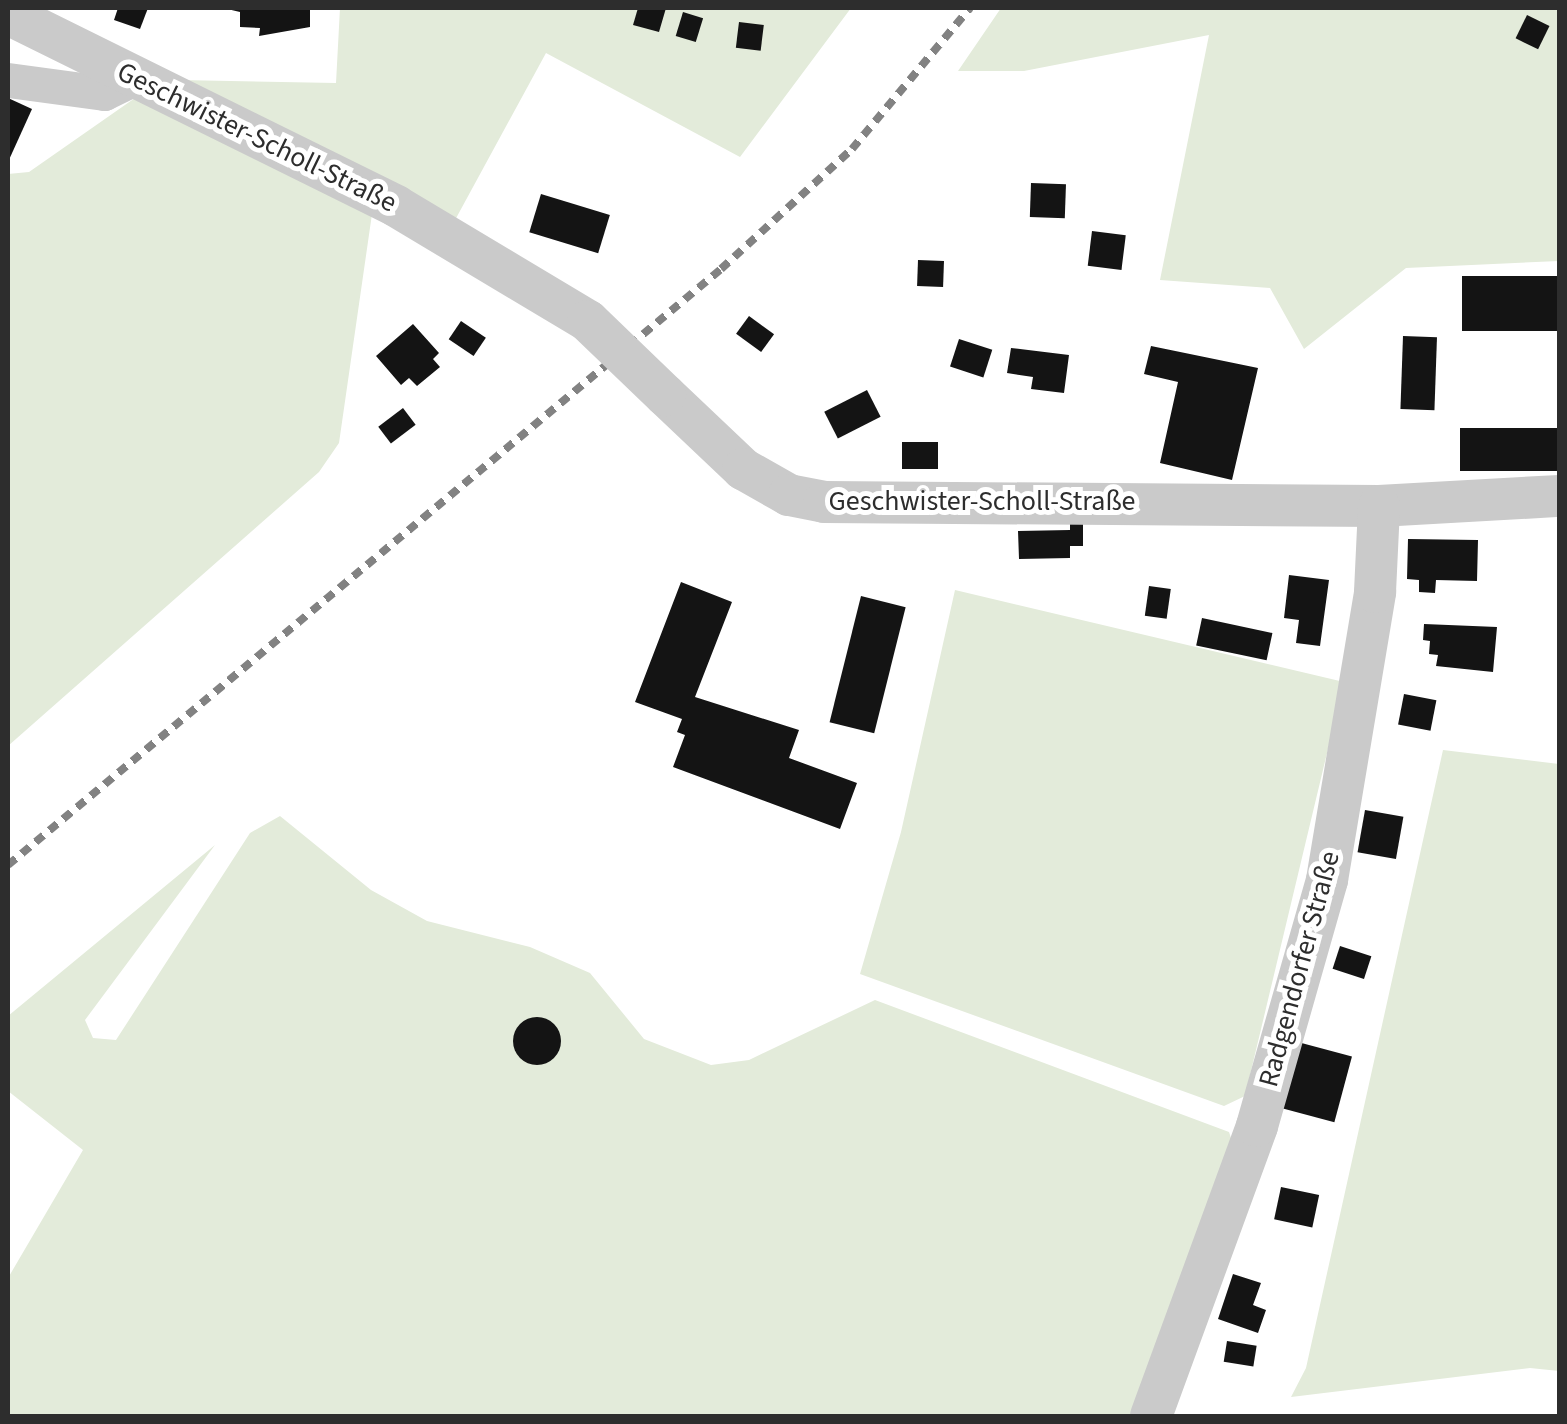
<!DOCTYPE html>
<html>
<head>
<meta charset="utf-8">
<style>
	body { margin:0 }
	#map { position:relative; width:1567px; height:1424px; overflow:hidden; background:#fff; font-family:"Source Sans 3",sans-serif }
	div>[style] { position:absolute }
	.green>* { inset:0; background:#e3ebda }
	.building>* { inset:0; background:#141414; transform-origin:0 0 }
	.round { border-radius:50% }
	.minor>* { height:35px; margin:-17.5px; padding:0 17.5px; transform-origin:17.5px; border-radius:17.5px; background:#cacaca }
	.tertiary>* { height:42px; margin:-21px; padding:0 21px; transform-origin:21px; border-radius:21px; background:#cacaca }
	.rail>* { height:8px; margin-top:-4px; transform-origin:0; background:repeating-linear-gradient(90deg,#828282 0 10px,transparent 0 18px) }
	.tertiary-bridge>* { height:42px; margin:-21px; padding:0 21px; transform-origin:21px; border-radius:21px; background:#cacaca }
	span { translate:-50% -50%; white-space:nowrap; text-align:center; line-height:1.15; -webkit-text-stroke:10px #fff; paint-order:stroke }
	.street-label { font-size:28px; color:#2d2d2d }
	.frame { position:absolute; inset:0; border:10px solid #2d2d2d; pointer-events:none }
</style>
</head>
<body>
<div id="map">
	<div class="green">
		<i style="clip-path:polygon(340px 8px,851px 8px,740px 157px,546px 53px,442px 244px,373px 207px,339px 443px,319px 472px,8px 746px,8px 174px,29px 172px,145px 91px,179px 80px,336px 83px)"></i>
		<i style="clip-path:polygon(1001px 8px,1559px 8px,1559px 261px,1406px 268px,1304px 349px,1270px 288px,1160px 280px,1209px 35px,1024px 71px,958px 71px)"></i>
		<i style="clip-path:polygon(955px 590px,1344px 682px,1245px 1096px,1224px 1106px,860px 974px,901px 832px)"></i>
		<i style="clip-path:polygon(1443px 750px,1559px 764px,1559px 1371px,1530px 1368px,1291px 1397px,1306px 1368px)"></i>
		<i style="clip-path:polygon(280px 816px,371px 890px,427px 921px,530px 947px,590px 973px,644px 1039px,711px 1065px,749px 1060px,875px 1000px,1229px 1132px,1234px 1147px,1136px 1416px,8px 1416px,8px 1278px,83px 1150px,8px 1091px,8px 1016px,215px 845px,85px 1020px,93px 1038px,116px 1040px,250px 833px)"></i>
	</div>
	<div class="building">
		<i style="clip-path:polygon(118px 8px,148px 8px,140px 29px,114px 20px)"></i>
		<i style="clip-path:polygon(223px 8px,310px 8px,310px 27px,259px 36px,260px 28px,240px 27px,240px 12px)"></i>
		<i style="clip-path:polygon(638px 8px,666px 8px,659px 32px,633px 25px)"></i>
		<i style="left:683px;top:12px;width:21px;height:25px;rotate:17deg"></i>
		<i style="left:1527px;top:15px;width:25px;height:26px;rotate:26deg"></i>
		<i style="left:739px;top:22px;width:25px;height:26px;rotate:7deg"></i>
		<i style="clip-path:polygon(8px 98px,32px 109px,8px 162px)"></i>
		<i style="left:1031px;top:183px;width:35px;height:34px;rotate:2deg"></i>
		<i style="left:541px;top:194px;width:72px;height:40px;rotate:17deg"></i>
		<i style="left:1092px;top:231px;width:34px;height:35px;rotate:7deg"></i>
		<i style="left:918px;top:260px;width:26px;height:26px;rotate:2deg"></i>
		<i style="left:1560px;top:276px;width:55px;height:98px;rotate:90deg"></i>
		<i style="left:749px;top:316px;width:31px;height:22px;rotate:36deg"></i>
		<i style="left:461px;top:321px;width:30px;height:22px;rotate:34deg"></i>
		<i style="clip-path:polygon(413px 324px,439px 353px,433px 359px,440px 367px,417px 386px,409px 378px,401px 385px,376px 356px)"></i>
		<i style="left:1403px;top:336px;width:34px;height:73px;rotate:2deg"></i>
		<i style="left:959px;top:339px;width:35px;height:29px;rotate:18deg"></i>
		<i style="clip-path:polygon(1151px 346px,1258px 368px,1232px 480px,1160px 463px,1178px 382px,1144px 374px)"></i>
		<i style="clip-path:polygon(1011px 348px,1069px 355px,1064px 393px,1031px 389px,1033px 377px,1007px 373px)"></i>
		<i style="left:867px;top:390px;width:30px;height:48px;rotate:63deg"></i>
		<i style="left:403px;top:408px;width:21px;height:31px;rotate:53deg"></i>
		<i style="left:1560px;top:428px;width:43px;height:100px;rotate:90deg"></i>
		<i style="left:902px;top:442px;width:36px;height:27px"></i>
		<i style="clip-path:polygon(1070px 519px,1083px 519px,1083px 546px,1070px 546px,1070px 558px,1019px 559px,1018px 531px,1070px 530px)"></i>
		<i style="clip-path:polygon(1408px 539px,1478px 540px,1477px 581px,1436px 580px,1435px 593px,1419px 592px,1419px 580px,1407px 579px)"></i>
		<i style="clip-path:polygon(1289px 575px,1329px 580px,1320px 646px,1296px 643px,1299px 620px,1284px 618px)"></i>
		<i style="clip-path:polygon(681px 582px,732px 602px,695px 697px,799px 730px,789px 758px,857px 783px,840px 829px,673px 767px,685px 735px,677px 732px,682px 719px,635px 702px)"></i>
		<i style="left:1149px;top:586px;width:22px;height:30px;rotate:8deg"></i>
		<i style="left:861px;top:596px;width:46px;height:130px;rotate:14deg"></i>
		<i style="left:1202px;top:618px;width:72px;height:28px;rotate:12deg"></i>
		<i style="clip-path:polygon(1424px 624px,1497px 627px,1493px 672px,1436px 666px,1438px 655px,1429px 654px,1430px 641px,1423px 640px)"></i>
		<i style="left:1404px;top:694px;width:33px;height:31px;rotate:11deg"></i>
		<i style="left:1365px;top:810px;width:39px;height:43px;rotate:10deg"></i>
		<i style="left:1340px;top:946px;width:33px;height:24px;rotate:18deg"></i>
		<i class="round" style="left:513px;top:1017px;width:48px;height:48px"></i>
		<i style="left:1294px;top:1041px;width:60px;height:68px;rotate:15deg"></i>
		<i style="left:1281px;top:1187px;width:39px;height:33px;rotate:12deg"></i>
		<i style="clip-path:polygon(1233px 1274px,1261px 1283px,1253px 1305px,1266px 1310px,1258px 1333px,1218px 1319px)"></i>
		<i style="left:1227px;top:1341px;width:30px;height:21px;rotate:9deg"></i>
	</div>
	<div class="minor">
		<i style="left:8px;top:80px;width:97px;rotate:7.7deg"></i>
		<i style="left:104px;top:93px;width:37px;rotate:-26deg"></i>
	</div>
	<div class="tertiary">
		<i style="left:8px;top:14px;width:433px;rotate:26.3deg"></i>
		<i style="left:396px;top:206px;width:224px;rotate:30.9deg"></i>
		<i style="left:665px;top:395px;width:108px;rotate:43.5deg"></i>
		<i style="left:743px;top:469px;width:53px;rotate:29.5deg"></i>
		<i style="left:789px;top:495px;width:36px;rotate:11deg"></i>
		<i style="left:824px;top:502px;width:555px;rotate:0.41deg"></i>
		<i style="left:1379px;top:506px;width:181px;rotate:-3.2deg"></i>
		<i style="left:1151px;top:1416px;width:309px;rotate:-69.9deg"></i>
		<i style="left:1257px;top:1126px;width:256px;rotate:-74.1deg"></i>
		<i style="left:1327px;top:880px;width:292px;rotate:-80.5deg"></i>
		<i style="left:1375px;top:592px;width:86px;rotate:-87.3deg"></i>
	</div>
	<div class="rail">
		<i style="left:8px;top:865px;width:929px;rotate:-39.89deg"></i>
		<i style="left:721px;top:269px;width:178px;rotate:-42.5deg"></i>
		<i style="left:852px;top:149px;width:184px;rotate:-50.1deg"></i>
	</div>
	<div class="tertiary-bridge">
		<i style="left:588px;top:321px;width:107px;rotate:43.9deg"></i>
	</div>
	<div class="street-label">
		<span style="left:257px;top:137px;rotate:26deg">Geschwister-Scholl-Straße</span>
		<span style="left:982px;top:501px">Geschwister-Scholl-Straße</span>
		<span style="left:1299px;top:969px;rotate:-75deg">Radgendorfer Straße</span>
	</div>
	<div class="frame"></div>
</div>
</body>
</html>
